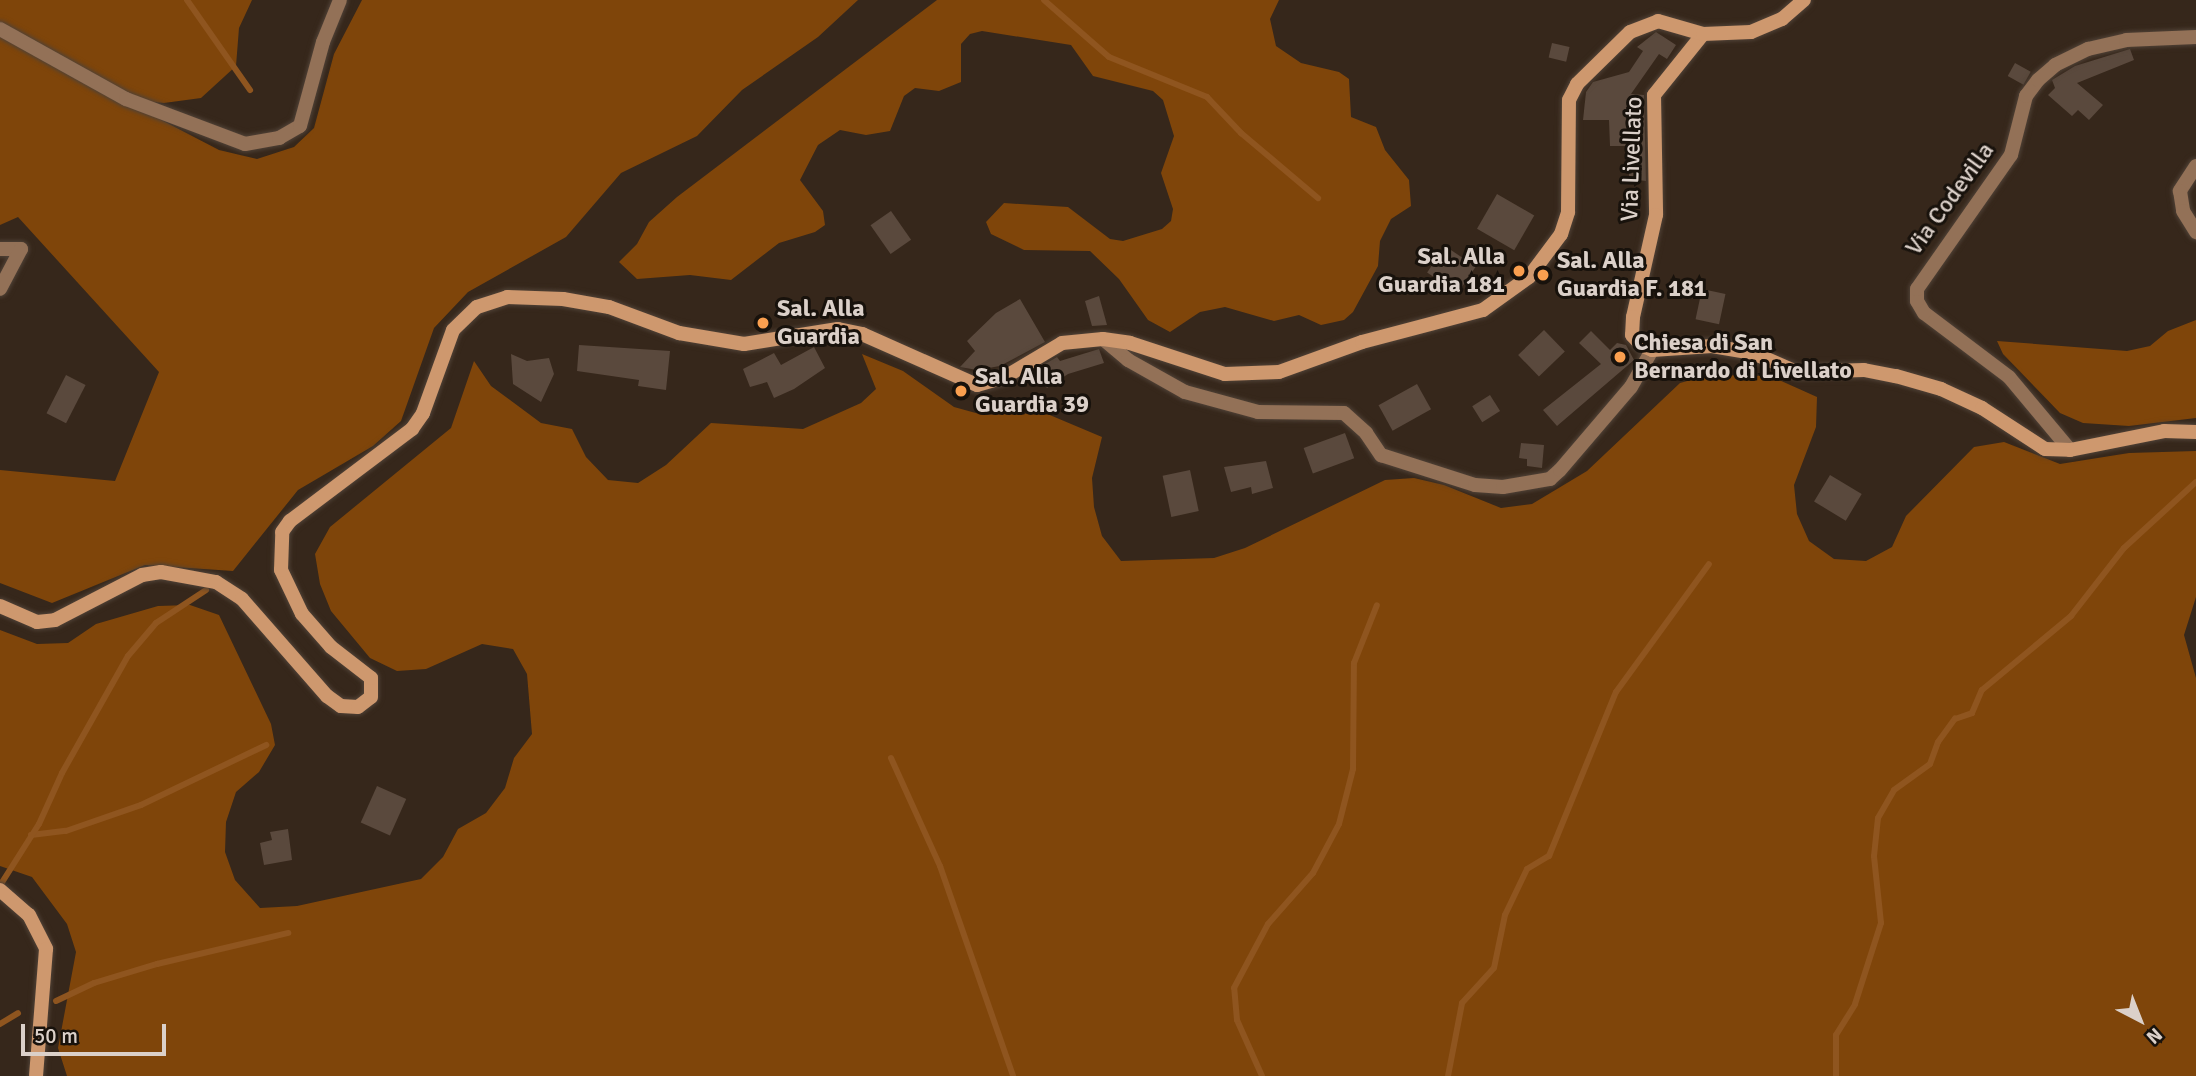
<!DOCTYPE html>
<html>
<head>
<meta charset="utf-8">
<style>
	body { margin:0 }
	#map { position:relative; width:2196px; height:1076px; overflow:hidden; background:#36271b; font-family:Signika,sans-serif }
	div>[style] { position:absolute }
	.forest>* { inset:0; background:#7f450a }
	.stream>* { height:6px; margin:-3px; padding:0 3px; transform-origin:3px; border-radius:3px; background:#8f551f }
	.building>* { inset:0; background:#5a493d; transform-origin:0 0 }
	.roads { filter:drop-shadow(0 0 2px #504237) drop-shadow(0 0 2px #504237) }
	.street>* { height:14px; margin:-7px; padding:0 7px; transform-origin:7px; border-radius:7px; background:#937157 }
	.secondary>* { height:14px; margin:-7px; padding:0 7px; transform-origin:7px; border-radius:7px; background:#ce986e }
	.dots>* { width:19px; height:19px; translate:-50% -50%; box-sizing:border-box; border:4px solid #18120c; border-radius:50% }
	span { translate:-50% -50%; white-space:nowrap; text-align:center; line-height:1.15; -webkit-text-stroke:6px #18120c; paint-order:stroke }
	.street-label { font-size:24px; color:#dbd0c9 }
	.poi-label { font-size:24px; color:#dbd0c9; font-weight:700 }
	.right { translate:-100% -50%; text-align:right }
	.left { translate:0 -50%; text-align:left }
	.north { position:absolute; left:2105px; top:985px; width:70px; height:70px; -webkit-text-stroke:5px #18120c; paint-order:stroke; rotate:138deg; font-size:19px; font-weight:700; line-height:28px; text-align:center; color:#dbd0c9 }
	.north::after { content:''; display:block; margin:auto; width:24px; height:32px; background:#dbd0c9; clip-path:polygon(50% 0,100% 100%,50% 72%,0 100%) }
	.scale { position:absolute; left:21px; top:1024px; width:145px; height:32px; box-sizing:border-box; border:4px solid #dbd0c9; border-top:0; padding-left:9px; font-size:21px; line-height:24px; white-space:nowrap; color:#dbd0c9; -webkit-text-stroke:5px #18120c; paint-order:stroke }
</style>
</head>
<body>
<div id="map">
	<div class="forest">
		<i style="clip-path:polygon(0 0,252px 0,239px 28px,236px 66px,201px 98px,164px 103px,142px 101px,0 22px)"></i>
		<i style="clip-path:polygon(362px 0,858px 0,818px 37px,742px 90px,697px 136px,621px 173px,566px 237px,468px 292px,434px 328px,401px 421px,373px 446px,298px 490px,233px 571px,145px 565px,52px 603px,0 583px,0 470px,115px 481px,159px 372px,18px 217px,0 225px,0 36px,219px 150px,257px 159px,294px 147px,314px 128px,334px 54px)"></i>
		<i style="clip-path:polygon(937px 0,1279px 0,1270px 19px,1276px 46px,1301px 63px,1339px 72px,1349px 79px,1351px 117px,1376px 127px,1385px 150px,1409px 180px,1411px 206px,1391px 219px,1380px 241px,1378px 266px,1353px 312px,1344px 320px,1321px 325px,1299px 315px,1274px 321px,1225px 307px,1200px 312px,1170px 332px,1148px 320px,1119px 279px,1090px 251px,1024px 250px,991px 234px,986px 222px,1004px 203px,1068px 207px,1110px 239px,1123px 241px,1162px 229px,1171px 221px,1173px 209px,1161px 173px,1174px 136px,1163px 100px,1153px 91px,1093px 76px,1071px 45px,982px 31px,970px 34px,961px 44px,961px 82px,939px 91px,915px 88px,904px 96px,890px 131px,866px 135px,840px 130px,818px 145px,800px 180px,823px 211px,825px 225px,815px 232px,779px 243px,731px 280px,690px 275px,637px 279px,619px 262px,637px 244px,649px 222px,677px 197px)"></i>
		<i style="clip-path:polygon(2196px 320px,2196px 418px,2129px 426px,2083px 423px,2060px 413px,2003px 354px,1997px 341px,2127px 351px,2150px 346px,2168px 331px)"></i>
		<i style="clip-path:polygon(862px 354px,903px 371px,954px 407px,983px 415px,1045px 413px,1102px 437px,1092px 478px,1094px 507px,1102px 536px,1121px 561px,1214px 558px,1245px 548px,1385px 480px,1414px 478px,1444px 485px,1501px 508px,1532px 504px,1587px 471px,1680px 383px,1709px 375px,1770px 376px,1817px 397px,1816px 427px,1794px 485px,1797px 514px,1809px 541px,1834px 559px,1866px 561px,1892px 547px,1906px 516px,1974px 447px,2004px 442px,2060px 464px,2129px 453px,2196px 451px,2196px 597px,2184px 635px,2196px 678px,2196px 1076px,67px 1076px,58px 1048px,76px 952px,67px 924px,32px 877px,0 866px,0 630px,37px 644px,68px 643px,96px 624px,158px 606px,190px 605px,219px 615px,271px 724px,275px 745px,259px 772px,236px 792px,226px 822px,225px 852px,235px 880px,260px 908px,297px 906px,421px 879px,443px 857px,458px 829px,486px 813px,505px 788px,514px 758px,532px 734px,527px 674px,513px 649px,482px 644px,426px 669px,397px 671px,370px 658px,331px 611px,320px 584px,315px 554px,330px 527px,451px 428px,474px 361px,491px 386px,541px 423px,572px 429px,586px 457px,608px 480px,638px 483px,666px 465px,711px 423px,803px 429px,861px 403px,876px 389px)"></i>
	</div>
	<div class="stream">
		<i style="left:187px;top:0;width:110px;rotate:55deg"></i>
		<i style="left:1044px;top:0;width:86px;rotate:41.2deg"></i>
		<i style="left:1109px;top:57px;width:106px;rotate:22.2deg"></i>
		<i style="left:1207px;top:97px;width:50px;rotate:46.6deg"></i>
		<i style="left:1241px;top:133px;width:101px;rotate:40.2deg"></i>
		<i style="left:891px;top:758px;width:119px;rotate:65.6deg"></i>
		<i style="left:940px;top:866px;width:222px;rotate:70.8deg"></i>
		<i style="left:31px;top:835px;width:35px;rotate:-7deg"></i>
		<i style="left:66px;top:831px;width:79px;rotate:-19.1deg"></i>
		<i style="left:141px;top:805px;width:139px;rotate:-25.6deg"></i>
		<i style="left:1px;top:884px;width:71px;rotate:-57.7deg"></i>
		<i style="left:39px;top:824px;width:56px;rotate:-65.7deg"></i>
		<i style="left:62px;top:773px;width:134px;rotate:-60.6deg"></i>
		<i style="left:128px;top:656px;width:43px;rotate:-49.7deg"></i>
		<i style="left:156px;top:623px;width:60px;rotate:-33.4deg"></i>
		<i style="left:56px;top:1001px;width:42px;rotate:-25.3deg"></i>
		<i style="left:94px;top:983px;width:66px;rotate:-16.8deg"></i>
		<i style="left:157px;top:964px;width:135px;rotate:-13.3deg"></i>
		<i style="left:0;top:1024px;width:21px;rotate:-31deg"></i>
		<i style="left:1262px;top:1076px;width:61px;rotate:-114.1deg"></i>
		<i style="left:1237px;top:1020px;width:32px;rotate:-95deg"></i>
		<i style="left:1234px;top:988px;width:72px;rotate:-62deg"></i>
		<i style="left:1268px;top:924px;width:68px;rotate:-48.6deg"></i>
		<i style="left:1313px;top:873px;width:55px;rotate:-62deg"></i>
		<i style="left:1339px;top:824px;width:57px;rotate:-75.7deg"></i>
		<i style="left:1353px;top:769px;width:106px;rotate:-89.5deg"></i>
		<i style="left:1354px;top:663px;width:62px;rotate:-68.4deg"></i>
		<i style="left:1448px;top:1076px;width:74px;rotate:-79.1deg"></i>
		<i style="left:1462px;top:1003px;width:47px;rotate:-47.6deg"></i>
		<i style="left:1494px;top:968px;width:54px;rotate:-78.3deg"></i>
		<i style="left:1505px;top:915px;width:51px;rotate:-64.4deg"></i>
		<i style="left:1527px;top:869px;width:26px;rotate:-31deg"></i>
		<i style="left:1549px;top:856px;width:177px;rotate:-67.8deg"></i>
		<i style="left:1616px;top:692px;width:158px;rotate:-54deg"></i>
		<i style="left:1836px;top:1076px;width:41px;rotate:-90deg"></i>
		<i style="left:1836px;top:1035px;width:36px;rotate:-58deg"></i>
		<i style="left:1855px;top:1004px;width:85px;rotate:-72.2deg"></i>
		<i style="left:1881px;top:923px;width:67px;rotate:-96deg"></i>
		<i style="left:1874px;top:856px;width:38px;rotate:-84deg"></i>
		<i style="left:1878px;top:818px;width:32px;rotate:-60deg"></i>
		<i style="left:1894px;top:790px;width:44px;rotate:-35.8deg"></i>
		<i style="left:1930px;top:764px;width:23px;rotate:-70deg"></i>
		<i style="left:1938px;top:742px;width:29px;rotate:-54deg"></i>
		<i style="left:1955px;top:719px;width:18px;rotate:-19deg"></i>
		<i style="left:1972px;top:713px;width:25px;rotate:-67deg"></i>
		<i style="left:1982px;top:690px;width:116px;rotate:-39.7deg"></i>
		<i style="left:2071px;top:616px;width:86px;rotate:-52.1deg"></i>
		<i style="left:2124px;top:548px;width:98px;rotate:-42.5deg"></i>
	</div>
	<div class="building">
		<i style="clip-path:polygon(1656px 32px,1676px 45px,1667px 59px,1659px 54px,1631px 94px,1644px 95px,1646px 181px,1629px 179px,1629px 146px,1610px 146px,1609px 120px,1583px 120px,1586px 92px,1593px 82px,1629px 72px,1643px 51px,1637px 47px)"></i>
		<i style="left:1552px;top:43px;width:18px;height:15px;rotate:13deg"></i>
		<i style="clip-path:polygon(2130px 49px,2134px 60px,2077px 83px,2103px 105px,2089px 120px,2078px 110px,2072px 116px,2048px 95px,2055px 88px,2052px 80px,2075px 66px)"></i>
		<i style="left:2015px;top:63px;width:18px;height:15px;rotate:29deg"></i>
		<i style="left:1497px;top:194px;width:43px;height:40px;rotate:30deg"></i>
		<i style="left:891px;top:211px;width:35px;height:25px;rotate:55deg"></i>
		<i style="left:1445px;top:246px;width:37px;height:32px;rotate:34deg"></i>
		<i style="left:1702px;top:289px;width:24px;height:31px;rotate:12deg"></i>
		<i style="clip-path:polygon(1099px 296px,1107px 325px,1092px 326px,1085px 301px)"></i>
		<i style="clip-path:polygon(1020px 299px,1045px 342px,1000px 366px,977px 370px,960px 367px,975px 351px,967px 341px,996px 313px)"></i>
		<i style="left:1544px;top:330px;width:30px;height:36px;rotate:46deg"></i>
		<i style="clip-path:polygon(1591px 331px,1610px 350px,1617px 343px,1626px 345px,1634px 360px,1557px 426px,1543px 410px,1601px 364px,1579px 343px)"></i>
		<i style="clip-path:polygon(579px 345px,670px 351px,666px 390px,638px 386px,639px 380px,577px 371px)"></i>
		<i style="clip-path:polygon(814px 347px,825px 368px,794px 389px,774px 398px,767px 382px,750px 387px,743px 369px,774px 353px,781px 365px)"></i>
		<i style="clip-path:polygon(1099px 349px,1104px 363px,1068px 374px,1047px 388px,1040px 380px,1033px 384px,1028px 374px,1057px 357px,1060px 361px)"></i>
		<i style="clip-path:polygon(511px 354px,527px 361px,549px 358px,554px 374px,541px 402px,513px 384px)"></i>
		<i style="left:66px;top:375px;width:22px;height:43px;rotate:27deg"></i>
		<i style="left:1417px;top:384px;width:29px;height:44px;rotate:61deg"></i>
		<i style="left:1490px;top:395px;width:19px;height:21px;rotate:58deg"></i>
		<i style="left:1345px;top:433px;width:27px;height:44px;rotate:70deg"></i>
		<i style="clip-path:polygon(1521px 443px,1544px 445px,1542px 468px,1527px 466px,1527px 459px,1519px 458px)"></i>
		<i style="clip-path:polygon(1266px 461px,1273px 488px,1252px 494px,1251px 487px,1231px 492px,1224px 467px)"></i>
		<i style="left:1190px;top:470px;width:42px;height:28px;rotate:78deg"></i>
		<i style="left:1830px;top:475px;width:37px;height:31px;rotate:31deg"></i>
		<i style="left:377px;top:786px;width:32px;height:40px;rotate:24deg"></i>
		<i style="clip-path:polygon(288px 829px,292px 860px,264px 865px,260px 843px,272px 840px,270px 832px)"></i>
	</div>
	<div class="roads">
		<div class="street">
			<i style="left:0;top:29px;width:144px;rotate:29.1deg"></i>
			<i style="left:126px;top:99px;width:127px;rotate:20.7deg"></i>
			<i style="left:245px;top:144px;width:35px;rotate:-10deg"></i>
			<i style="left:279px;top:138px;width:24px;rotate:-30deg"></i>
			<i style="left:300px;top:126px;width:87px;rotate:-74.7deg"></i>
			<i style="left:323px;top:42px;width:45px;rotate:-68deg"></i>
			<i style="left:2196px;top:166px;width:30px;rotate:123deg"></i>
			<i style="left:2180px;top:191px;width:20px;rotate:81deg"></i>
			<i style="left:2183px;top:211px;width:25px;rotate:58deg"></i>
			<i style="left:0;top:249px;width:21px"></i>
			<i style="left:21px;top:249px;width:45px;rotate:117.7deg"></i>
			<i style="left:1103px;top:339px;width:33px;rotate:40deg"></i>
			<i style="left:1128px;top:360px;width:65px;rotate:29.3deg"></i>
			<i style="left:1185px;top:392px;width:76px;rotate:15.3deg"></i>
			<i style="left:1258px;top:412px;width:86px;rotate:0.7deg"></i>
			<i style="left:1344px;top:413px;width:30px;rotate:42deg"></i>
			<i style="left:1366px;top:433px;width:27px;rotate:56deg"></i>
			<i style="left:1381px;top:455px;width:99px;rotate:17.7deg"></i>
			<i style="left:1475px;top:485px;width:28px;rotate:4deg"></i>
			<i style="left:1503px;top:487px;width:48px;rotate:-9.7deg"></i>
			<i style="left:1550px;top:479px;width:13px;rotate:-42deg"></i>
			<i style="left:1560px;top:470px;width:109px;rotate:-49.5deg"></i>
			<i style="left:1631px;top:387px;width:43px;rotate:-60.4deg"></i>
			<i style="left:2070px;top:450px;width:95px;rotate:-129.9deg"></i>
			<i style="left:2009px;top:377px;width:106px;rotate:-143deg"></i>
			<i style="left:1924px;top:313px;width:14px;rotate:-120deg"></i>
			<i style="left:1917px;top:301px;width:12px;rotate:-90deg"></i>
			<i style="left:1917px;top:289px;width:164px;rotate:-55deg"></i>
			<i style="left:2011px;top:155px;width:61px;rotate:-75.7deg"></i>
			<i style="left:2026px;top:96px;width:20px;rotate:-53deg"></i>
			<i style="left:2038px;top:80px;width:23px;rotate:-41deg"></i>
			<i style="left:2055px;top:65px;width:37px;rotate:-26deg"></i>
			<i style="left:2088px;top:49px;width:39px;rotate:-13deg"></i>
			<i style="left:2126px;top:40px;width:70px;rotate:-2.5deg"></i>
		</div>
		<div class="secondary">
			<i style="left:1703px;top:34px;width:78px;rotate:128.8deg"></i>
			<i style="left:1654px;top:95px;width:120px;rotate:89deg"></i>
			<i style="left:1656px;top:215px;width:105px;rotate:102.7deg"></i>
			<i style="left:1633px;top:317px;width:18px;rotate:93deg"></i>
			<i style="left:1632px;top:335px;width:13px;rotate:48deg"></i>
			<i style="left:1641px;top:345px;width:12px;rotate:24deg"></i>
			<i style="left:1652px;top:350px;width:60px;rotate:-3.8deg"></i>
			<i style="left:1712px;top:346px;width:42px;rotate:9.7deg"></i>
			<i style="left:1753px;top:353px;width:48px;rotate:23.4deg"></i>
			<i style="left:1797px;top:372px;width:67px;rotate:-1.7deg"></i>
			<i style="left:1864px;top:370px;width:33px;rotate:11deg"></i>
			<i style="left:1896px;top:376px;width:47px;rotate:16.1deg"></i>
			<i style="left:1941px;top:389px;width:45px;rotate:24.9deg"></i>
			<i style="left:1982px;top:408px;width:75px;rotate:33.1deg"></i>
			<i style="left:2045px;top:449px;width:25px;rotate:2deg"></i>
			<i style="left:2070px;top:450px;width:96px;rotate:-11.4deg"></i>
			<i style="left:2164px;top:431px;width:32px;rotate:2deg"></i>
			<i style="left:0;top:606px;width:40px;rotate:23.4deg"></i>
			<i style="left:37px;top:622px;width:18px;rotate:-6deg"></i>
			<i style="left:55px;top:620px;width:98px;rotate:-27.3deg"></i>
			<i style="left:142px;top:575px;width:19px;rotate:-9deg"></i>
			<i style="left:161px;top:572px;width:56px;rotate:10.3deg"></i>
			<i style="left:216px;top:582px;width:31px;rotate:33deg"></i>
			<i style="left:242px;top:599px;width:129px;rotate:48.8deg"></i>
			<i style="left:327px;top:696px;width:17px;rotate:36deg"></i>
			<i style="left:341px;top:706px;width:17px;rotate:3deg"></i>
			<i style="left:358px;top:707px;width:16px;rotate:-38deg"></i>
			<i style="left:371px;top:697px;width:19px;rotate:-90deg"></i>
			<i style="left:371px;top:678px;width:51px;rotate:-142.2deg"></i>
			<i style="left:331px;top:647px;width:44px;rotate:-131.3deg"></i>
			<i style="left:302px;top:614px;width:49px;rotate:-115.5deg"></i>
			<i style="left:281px;top:570px;width:38px;rotate:-88deg"></i>
			<i style="left:282px;top:532px;width:14px;rotate:-54deg"></i>
			<i style="left:290px;top:521px;width:153px;rotate:-37deg"></i>
			<i style="left:412px;top:429px;width:19px;rotate:-55deg"></i>
			<i style="left:423px;top:413px;width:88px;rotate:-70.1deg"></i>
			<i style="left:453px;top:330px;width:33px;rotate:-44deg"></i>
			<i style="left:477px;top:307px;width:32px;rotate:-18deg"></i>
			<i style="left:507px;top:297px;width:56px;rotate:2deg"></i>
			<i style="left:563px;top:299px;width:47px;rotate:9.9deg"></i>
			<i style="left:609px;top:307px;width:75px;rotate:20.4deg"></i>
			<i style="left:679px;top:333px;width:66px;rotate:9.6deg"></i>
			<i style="left:744px;top:344px;width:95px;rotate:-9.1deg"></i>
			<i style="left:838px;top:329px;width:25px;rotate:12deg"></i>
			<i style="left:862px;top:334px;width:126px;rotate:23.9deg"></i>
			<i style="left:977px;top:385px;width:29px;rotate:-16deg"></i>
			<i style="left:1005px;top:377px;width:66px;rotate:-30.8deg"></i>
			<i style="left:1062px;top:343px;width:41px;rotate:-5.6deg"></i>
			<i style="left:1103px;top:339px;width:27px;rotate:8deg"></i>
			<i style="left:1130px;top:343px;width:100px;rotate:18.1deg"></i>
			<i style="left:1225px;top:374px;width:54px;rotate:-2.1deg"></i>
			<i style="left:1279px;top:372px;width:88px;rotate:-19.9deg"></i>
			<i style="left:1362px;top:342px;width:125px;rotate:-14.8deg"></i>
			<i style="left:1483px;top:310px;width:57px;rotate:-35.7deg"></i>
			<i style="left:1529px;top:277px;width:54px;rotate:-53.3deg"></i>
			<i style="left:1561px;top:234px;width:23px;rotate:-72deg"></i>
			<i style="left:1568px;top:212px;width:112px;rotate:-89.5deg"></i>
			<i style="left:1569px;top:100px;width:18px;rotate:-63deg"></i>
			<i style="left:1577px;top:84px;width:74px;rotate:-44.5deg"></i>
			<i style="left:1630px;top:32px;width:30px;rotate:-21deg"></i>
			<i style="left:1658px;top:21px;width:47px;rotate:16.1deg"></i>
			<i style="left:1703px;top:34px;width:48px;rotate:-2.4deg"></i>
			<i style="left:1751px;top:32px;width:34px;rotate:-23deg"></i>
			<i style="left:1782px;top:19px;width:29px;rotate:-41deg"></i>
			<i style="left:0;top:890px;width:38px;rotate:41deg"></i>
			<i style="left:29px;top:915px;width:38px;rotate:63deg"></i>
			<i style="left:46px;top:949px;width:127px;rotate:94.5deg"></i>
		</div>
	</div>
	<div class="dots">
		<i style="left:1519px;top:271px;background:#fa9f4f"></i>
		<i style="left:1543px;top:275px;background:#fa9f4f"></i>
		<i style="left:763px;top:323px;background:#fa9f4f"></i>
		<i style="left:1620px;top:357px;background:#fa9f4f"></i>
		<i style="left:961px;top:391px;background:#fa9f4f"></i>
	</div>
	<div class="street-label">
		<span style="left:1632px;top:159px;rotate:-88deg">Via Livellato</span>
		<span style="left:1950px;top:199px;rotate:-54deg">Via Codevilla</span>
	</div>
	<div class="poi-label">
		<span class="right" style="left:1505px;top:271px">Sal. Alla<br>Guardia 181</span>
		<span class="left" style="left:1557px;top:275px">Sal. Alla<br>Guardia F. 181</span>
		<span class="left" style="left:777px;top:323px">Sal. Alla<br>Guardia</span>
		<span class="left" style="left:1634px;top:357px">Chiesa di San<br>Bernardo di Livellato</span>
		<span class="left" style="left:975px;top:391px">Sal. Alla<br>Guardia 39</span>
	</div>
	<div class="north">N</div>
	<div class="scale">50 m</div>
</div>
</body>
</html>
